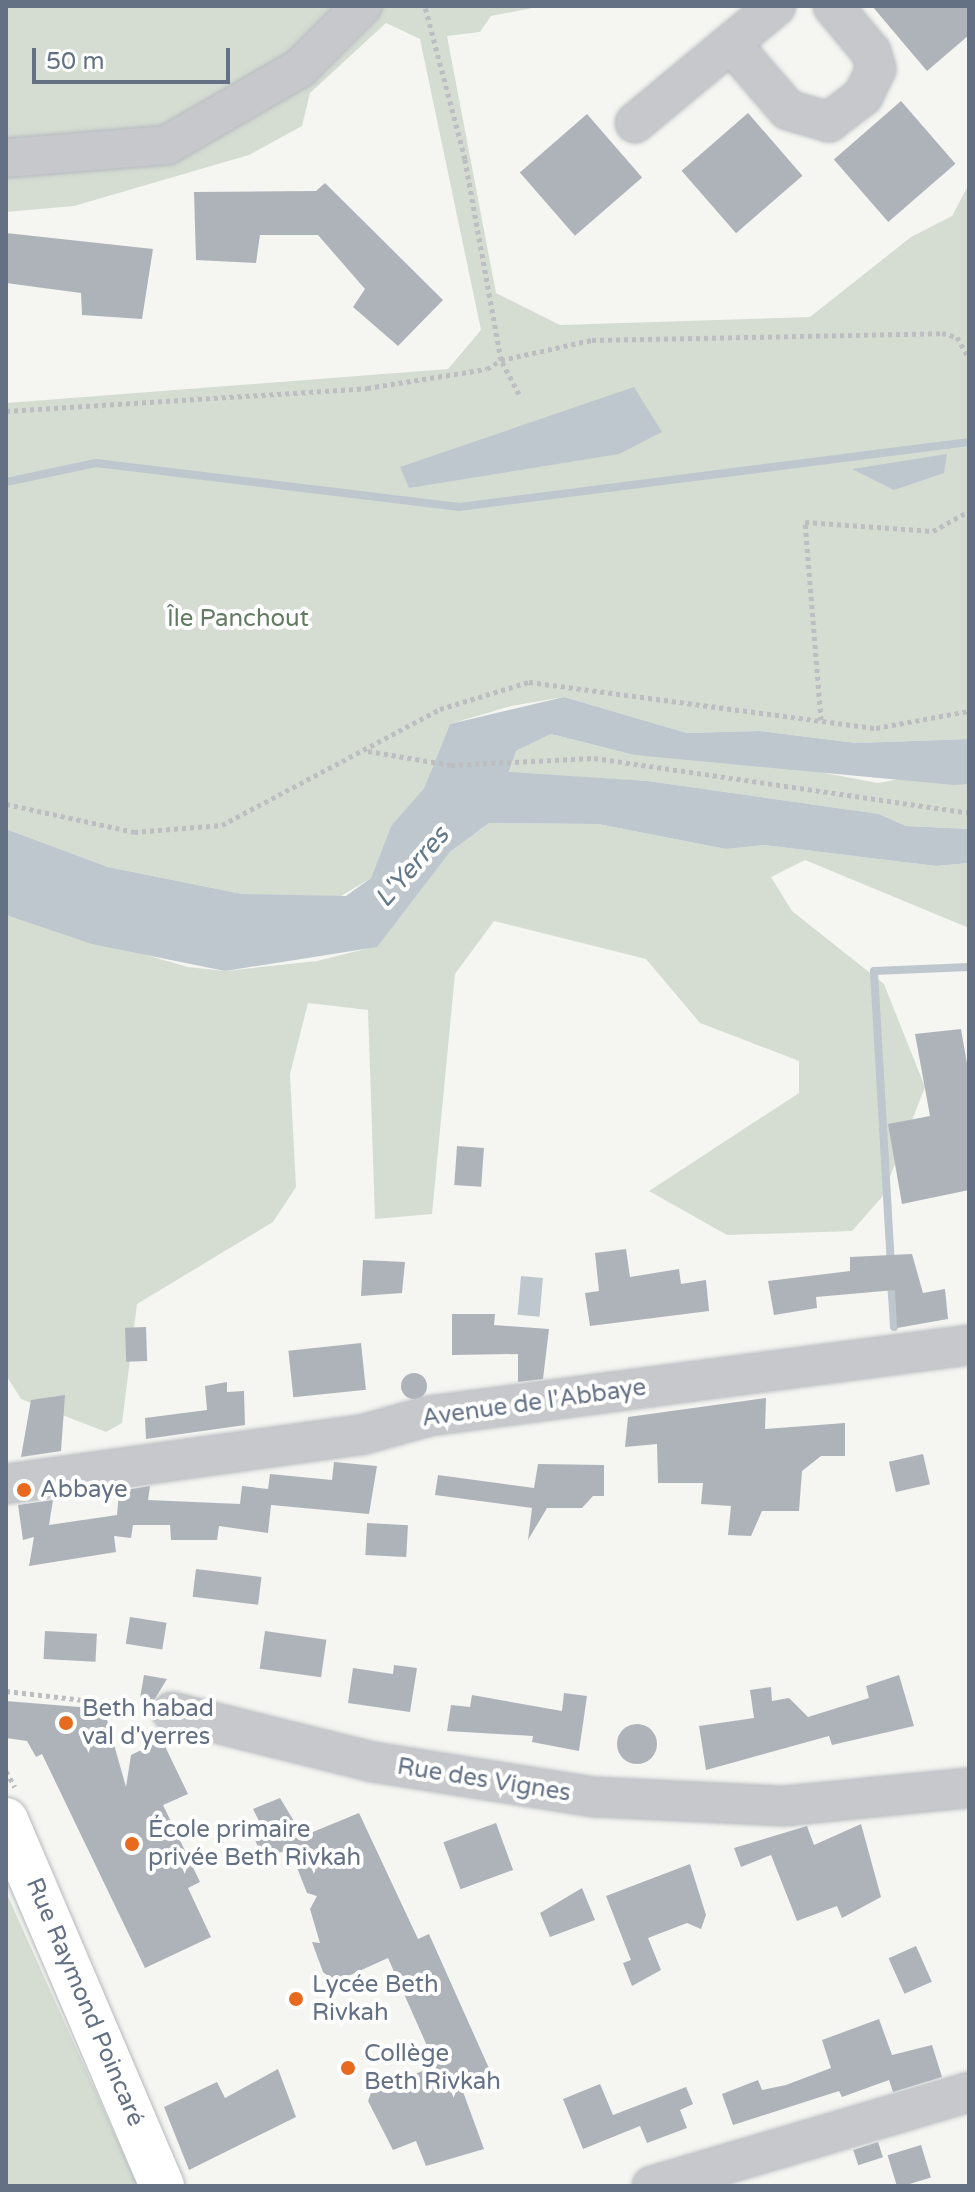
<!DOCTYPE html>
<html>
<head>
<meta charset="utf-8">
<style>
	body { margin:0 }
	#map { position:relative; width:975px; height:2192px; overflow:hidden; background:#f5f6f2; font-family:"Varela Round",sans-serif }
	div>[style] { position:absolute }
	.green>* { inset:0; background:#d5ddd3 }
	.water>* { inset:0; background:#bec7cd; transform-origin:0 0 }
	.stream>* { height:8px; margin:-4px; padding:0 4px; transform-origin:4px; border-radius:4px; background:#bec7cd }
	.building>* { inset:0; background:#aeb3ba; transform-origin:0 0 }
	.round { border-radius:50% }
	.path>* { height:5px; margin-top:-2.5px; transform-origin:0; background:repeating-linear-gradient(90deg,#bdbec1 0 4px,transparent 0 8px) }
	.roads { filter:drop-shadow(0 0 2px #b6b9be) drop-shadow(0 0 2px #b6b9be) }
	.minor>* { height:38px; margin:-19px; padding:0 19px; transform-origin:19px; border-radius:19px; background:#c6c8cc }
	.major>* { height:44px; margin:-22px; padding:0 22px; transform-origin:22px; border-radius:22px; background:#fff }
	.dots>* { width:22px; height:22px; translate:-50% -50%; box-sizing:border-box; border:4px solid #fff; border-radius:50% }
	span { translate:-50% -50%; white-space:nowrap; text-align:center; line-height:1.15; -webkit-text-stroke:8px #fff; paint-order:stroke }
	.park-label { font-size:24px; color:#647b63 }
	.street-label { font-size:24px; color:#647184 }
	.poi-label { font-size:24px; color:#647184 }
	.left { translate:0 -50%; text-align:left }
	.water-label { font-size:26px; color:#647988; font-style:italic }
	.frame { position:absolute; inset:0; border:8px solid #647184; pointer-events:none }
	.scale { position:absolute; left:32px; top:48px; width:198px; height:36px; box-sizing:border-box; border:4px solid #647184; border-top:0; padding-left:10px; font-size:24px; line-height:28px; white-space:nowrap; color:#647184; -webkit-text-stroke:6px #fff; paint-order:stroke }
</style>
</head>
<body>
<div id="map">
	<div class="green">
		<i style="clip-path:polygon(6px 6px,543px 6px,491px 16px,480px 32px,447px 36px,496px 293px,560px 325px,810px 317px,911px 237px,952px 216px,969px 184px,969px 739px,856px 743px,759px 731px,687px 733px,564px 697px,511px 706px,450px 724px,424px 788px,391px 826px,371px 878px,336px 899px,242px 894px,108px 867px,6px 829px,6px 403px,448px 369px,481px 330px,420px 39px,386px 23px,310px 93px,302px 126px,249px 155px,74px 206px,6px 212px)"></i>
		<i style="clip-path:polygon(551px 734px,634px 755px,787px 766px,878px 783px,905px 778px,969px 784px,969px 829px,906px 826px,879px 814px,648px 781px,509px 773px,516px 751px)"></i>
		<i style="clip-path:polygon(489px 823px,598px 824px,726px 849px,764px 845px,936px 866px,969px 863px,969px 928px,805px 860px,771px 877px,792px 911px,884px 984px,925px 1087px,882px 1197px,852px 1231px,727px 1235px,649px 1191px,799px 1093px,799px 1061px,700px 1023px,646px 959px,494px 921px,455px 974px,432px 1214px,375px 1219px,368px 1010px,308px 1003px,290px 1074px,296px 1187px,273px 1222px,137px 1304px,122px 1423px,106px 1432px,21px 1399px,6px 1375px,6px 915px,188px 967px,225px 971px,317px 961px,377px 946px,450px 852px)"></i>
		<i style="clip-path:polygon(6px 1892px,138px 2186px,6px 2186px)"></i>
	</div>
	<div class="water">
		<i style="clip-path:polygon(634px 387px,662px 432px,619px 454px,409px 488px,400px 467px)"></i>
		<i style="clip-path:polygon(947px 454px,944px 473px,894px 490px,852px 469px)"></i>
		<i style="clip-path:polygon(564px 697px,687px 733px,759px 731px,856px 743px,969px 739px,969px 784px,954px 785px,634px 755px,551px 734px,516px 751px,509px 772px,648px 781px,879px 814px,906px 826px,969px 829px,969px 863px,936px 866px,764px 845px,726px 849px,598px 824px,489px 823px,450px 852px,377px 947px,225px 971px,92px 944px,6px 915px,6px 829px,108px 867px,242px 894px,346px 896px,371px 878px,391px 826px,424px 788px,450px 724px)"></i>
		<i style="left:521px;top:1276px;width:22px;height:39px;rotate:5deg"></i>
	</div>
	<div class="stream">
		<i style="left:6px;top:482px;width:92px;rotate:-11.9deg"></i>
		<i style="left:96px;top:463px;width:366px;rotate:6.9deg"></i>
		<i style="left:459px;top:507px;width:514px;rotate:-7.26deg"></i>
		<i style="left:891px;top:1266px;width:295px;rotate:-93.3deg"></i>
		<i style="left:874px;top:971px;width:95px;rotate:-2.4deg"></i>
		<i style="left:891px;top:1280px;width:47px;rotate:86.3deg"></i>
	</div>
	<div class="building">
		<i style="clip-path:polygon(872px 6px,969px 6px,969px 35px,927px 71px)"></i>
		<i style="left:901px;top:101px;width:83px;height:89px;rotate:49deg"></i>
		<i style="left:748px;top:113px;width:83px;height:88px;rotate:49deg"></i>
		<i style="left:587px;top:114px;width:84px;height:89px;rotate:49deg"></i>
		<i style="clip-path:polygon(325px 183px,443px 300px,398px 346px,353px 307px,365px 289px,318px 235px,260px 235px,256px 263px,196px 260px,194px 192px,316px 191px)"></i>
		<i style="clip-path:polygon(6px 233px,153px 249px,142px 319px,82px 315px,81px 293px,6px 283px)"></i>
		<i style="clip-path:polygon(961px 1029px,969px 1075px,969px 1190px,902px 1204px,888px 1124px,930px 1116px,915px 1034px)"></i>
		<i style="left:457px;top:1146px;width:27px;height:39px;rotate:4deg"></i>
		<i style="clip-path:polygon(626px 1249px,630px 1277px,679px 1269px,681px 1284px,706px 1280px,709px 1311px,590px 1326px,585px 1293px,599px 1291px,595px 1253px)"></i>
		<i style="clip-path:polygon(912px 1254px,923px 1293px,945px 1289px,948px 1319px,897px 1328px,895px 1290px,816px 1297px,817px 1308px,774px 1315px,768px 1281px,850px 1271px,850px 1257px)"></i>
		<i style="clip-path:polygon(363px 1260px,405px 1262px,402px 1293px,361px 1296px)"></i>
		<i style="clip-path:polygon(452px 1314px,495px 1314px,494px 1325px,549px 1329px,543px 1379px,518px 1382px,518px 1354px,452px 1355px)"></i>
		<i style="left:146px;top:1327px;width:34px;height:21px;rotate:88deg"></i>
		<i style="left:361px;top:1343px;width:47px;height:73px;rotate:84deg"></i>
		<i class="round" style="left:401px;top:1373px;width:26px;height:26px"></i>
		<i style="clip-path:polygon(227px 1382px,227px 1392px,244px 1391px,245px 1425px,146px 1439px,145px 1418px,207px 1410px,205px 1386px)"></i>
		<i style="clip-path:polygon(65px 1395px,61px 1451px,21px 1457px,31px 1400px)"></i>
		<i style="clip-path:polygon(766px 1398px,765px 1429px,845px 1423px,845px 1456px,821px 1456px,802px 1471px,799px 1511px,762px 1511px,751px 1536px,728px 1535px,731px 1506px,701px 1504px,703px 1483px,658px 1483px,657px 1444px,625px 1447px,628px 1417px)"></i>
		<i style="left:923px;top:1454px;width:31px;height:35px;rotate:77deg"></i>
		<i style="clip-path:polygon(334px 1462px,377px 1466px,369px 1514px,271px 1505px,268px 1533px,219px 1526px,217px 1540px,171px 1540px,170px 1525px,133px 1525px,131px 1538px,114px 1536px,116px 1552px,29px 1566px,34px 1537px,23px 1540px,18px 1505px,53px 1500px,49px 1525px,117px 1515px,119px 1491px,150px 1486px,148px 1500px,240px 1504px,242px 1486px,268px 1489px,270px 1474px,332px 1480px)"></i>
		<i style="clip-path:polygon(538px 1464px,604px 1465px,604px 1496px,593px 1496px,582px 1508px,547px 1508px,528px 1540px,532px 1508px,435px 1495px,438px 1475px,534px 1488px)"></i>
		<i style="left:367px;top:1523px;width:41px;height:32px;rotate:3deg"></i>
		<i style="left:196px;top:1569px;width:66px;height:28px;rotate:7deg"></i>
		<i style="left:130px;top:1617px;width:37px;height:27px;rotate:9deg"></i>
		<i style="left:45px;top:1631px;width:52px;height:28px;rotate:3deg"></i>
		<i style="left:265px;top:1631px;width:62px;height:38px;rotate:8deg"></i>
		<i style="clip-path:polygon(394px 1665px,417px 1668px,410px 1712px,348px 1703px,353px 1668px,393px 1674px)"></i>
		<i style="clip-path:polygon(144px 1675px,167px 1679px,153px 1702px,140px 1698px)"></i>
		<i style="clip-path:polygon(899px 1675px,914px 1726px,832px 1745px,829px 1736px,706px 1770px,699px 1726px,754px 1718px,750px 1690px,771px 1687px,772px 1701px,789px 1698px,808px 1717px,869px 1698px,866px 1686px)"></i>
		<i style="clip-path:polygon(564px 1693px,587px 1696px,579px 1751px,532px 1742px,533px 1736px,447px 1731px,451px 1705px,470px 1707px,472px 1695px,562px 1711px)"></i>
		<i style="clip-path:polygon(6px 1701px,104px 1709px,126px 1787px,131px 1755px,162px 1740px,188px 1794px,163px 1805px,200px 1882px,188px 1888px,211px 1937px,145px 1968px,42px 1754px,36px 1757px,27px 1741px,6px 1738px)"></i>
		<i class="round" style="left:617px;top:1724px;width:40px;height:40px"></i>
		<i style="clip-path:polygon(280px 1798px,303px 1836px,359px 1813px,418px 1939px,429px 1934px,492px 2075px,462px 2089px,484px 2149px,426px 2166px,416px 2141px,393px 2150px,368px 2101px,372px 2090px,436px 2066px,388px 1958px,335px 1982px,323px 1972px,312px 1942px,320px 1943px,310px 1909px,317px 1896px,307px 1893px,290px 1850px,262px 1857px,249px 1825px,259px 1821px,253px 1809px)"></i>
		<i style="left:496px;top:1823px;width:50px;height:56px;rotate:70deg"></i>
		<i style="clip-path:polygon(861px 1824px,881px 1897px,842px 1918px,837px 1906px,797px 1921px,771px 1855px,741px 1867px,734px 1848px,807px 1826px,814px 1845px)"></i>
		<i style="clip-path:polygon(690px 1864px,706px 1915px,701px 1929px,687px 1923px,648px 1938px,661px 1970px,632px 1986px,623px 1963px,631px 1960px,606px 1896px)"></i>
		<i style="clip-path:polygon(582px 1888px,595px 1920px,550px 1937px,540px 1913px)"></i>
		<i style="left:916px;top:1946px;width:39px;height:30px;rotate:66deg"></i>
		<i style="clip-path:polygon(879px 2019px,892px 2055px,932px 2045px,942px 2077px,893px 2092px,889px 2080px,842px 2097px,839px 2091px,733px 2125px,722px 2094px,758px 2080px,762px 2090px,786px 2085px,831px 2068px,822px 2040px)"></i>
		<i style="clip-path:polygon(278px 2069px,296px 2117px,189px 2170px,164px 2107px,217px 2082px,225px 2098px)"></i>
		<i style="clip-path:polygon(600px 2084px,613px 2115px,686px 2087px,693px 2104px,680px 2110px,687px 2128px,647px 2143px,640px 2126px,583px 2149px,563px 2099px)"></i>
		<i style="left:878px;top:2142px;width:16px;height:26px;rotate:72deg"></i>
		<i style="left:921px;top:2145px;width:34px;height:35px;rotate:73deg"></i>
	</div>
	<div class="path">
		<i style="left:519px;top:394px;width:38px;rotate:-118deg"></i>
		<i style="left:501px;top:360px;width:93px;rotate:-12.4deg"></i>
		<i style="left:592px;top:340px;width:350px;rotate:-1.1deg"></i>
		<i style="left:942px;top:333px;width:16px;rotate:15deg"></i>
		<i style="left:957px;top:337px;width:25px;rotate:61deg"></i>
		<i style="left:6px;top:411px;width:362px;rotate:-3.6deg"></i>
		<i style="left:367px;top:388px;width:121px;rotate:-9deg"></i>
		<i style="left:487px;top:369px;width:17px;rotate:-33deg"></i>
		<i style="left:501px;top:360px;width:204px;rotate:-100.2deg"></i>
		<i style="left:465px;top:159px;width:158px;rotate:-104.7deg"></i>
		<i style="left:821px;top:720px;width:199px;rotate:-94.6deg"></i>
		<i style="left:805px;top:522px;width:128px;rotate:4deg"></i>
		<i style="left:933px;top:531px;width:41px;rotate:-29.1deg"></i>
		<i style="left:368px;top:751px;width:84px;rotate:9.6deg"></i>
		<i style="left:451px;top:765px;width:143px;rotate:-2.8deg"></i>
		<i style="left:594px;top:758px;width:379px;rotate:8.3deg"></i>
		<i style="left:6px;top:804px;width:131px;rotate:12.3deg"></i>
		<i style="left:134px;top:832px;width:88px;rotate:-4.5deg"></i>
		<i style="left:222px;top:825px;width:247px;rotate:-28deg"></i>
		<i style="left:440px;top:709px;width:93px;rotate:-16.9deg"></i>
		<i style="left:529px;top:682px;width:350px;rotate:7.6deg"></i>
		<i style="left:876px;top:728px;width:95px;rotate:-10.4deg"></i>
		<i style="left:6px;top:1691px;width:139px;rotate:6.6deg"></i>
		<i style="left:6px;top:1771px;width:18px;rotate:61deg"></i>
	</div>
	<div class="roads">
		<div class="minor">
			<i style="left:731px;top:44px;width:87px;rotate:49.2deg"></i>
			<i style="left:788px;top:110px;width:43px;rotate:16.3deg"></i>
			<i style="left:829px;top:122px;width:43px;rotate:-37.4deg"></i>
			<i style="left:863px;top:96px;width:30px;rotate:-64deg"></i>
			<i style="left:876px;top:69px;width:18px;rotate:-106deg"></i>
			<i style="left:871px;top:52px;width:60px;rotate:-129.6deg"></i>
			<i style="left:635px;top:123px;width:183px;rotate:-39.7deg"></i>
			<i style="left:6px;top:158px;width:162px;rotate:-4.6deg"></i>
			<i style="left:167px;top:145px;width:154px;rotate:-30.1deg"></i>
			<i style="left:300px;top:68px;width:88px;rotate:-45deg"></i>
			<i style="left:6px;top:1484px;width:358px;rotate:-7.9deg"></i>
			<i style="left:361px;top:1435px;width:71px;rotate:-15.6deg"></i>
			<i style="left:429px;top:1416px;width:545px;rotate:-7.49deg"></i>
			<i style="left:172px;top:1712px;width:207px;rotate:14deg"></i>
			<i style="left:373px;top:1762px;width:225px;rotate:9deg"></i>
			<i style="left:595px;top:1797px;width:189px;rotate:2.7deg"></i>
			<i style="left:784px;top:1806px;width:186px;rotate:-5.6deg"></i>
			<i style="left:652px;top:2186px;width:331px;rotate:-16.5deg"></i>
		</div>
		<div class="major">
			<i style="left:6px;top:1820px;width:398px;rotate:66.9deg"></i>
		</div>
	</div>
	<div class="dots">
		<i style="left:24px;top:1490px;background:#e86a1f"></i>
		<i style="left:66px;top:1723px;background:#e86a1f"></i>
		<i style="left:132px;top:1844px;background:#e86a1f"></i>
		<i style="left:296px;top:1999px;background:#e86a1f"></i>
		<i style="left:348px;top:2068px;background:#e86a1f"></i>
	</div>
	<div class="park-label">
		<span style="left:238px;top:619px">Île Panchout</span>
	</div>
	<div class="street-label">
		<span style="left:534px;top:1403px;rotate:-8deg">Avenue de l'Abbaye</span>
		<span style="left:484px;top:1780px;rotate:9deg">Rue des Vignes</span>
		<span style="left:85px;top:2002px;rotate:67deg">Rue Raymond Poincaré</span>
	</div>
	<div class="poi-label">
		<span class="left" style="left:40px;top:1490px">Abbaye</span>
		<span class="left" style="left:82px;top:1723px">Beth habad<br>val d'yerres</span>
		<span class="left" style="left:148px;top:1844px">École primaire<br>privée Beth Rivkah</span>
		<span class="left" style="left:312px;top:1999px">Lycée Beth<br>Rivkah</span>
		<span class="left" style="left:364px;top:2068px">Collège<br>Beth Rivkah</span>
	</div>
	<div class="water-label">
		<span style="left:412px;top:867px;rotate:-49deg">L'Yerres</span>
	</div>
	<div class="frame"></div>
	<div class="scale">50 m</div>
</div>
</body>
</html>
